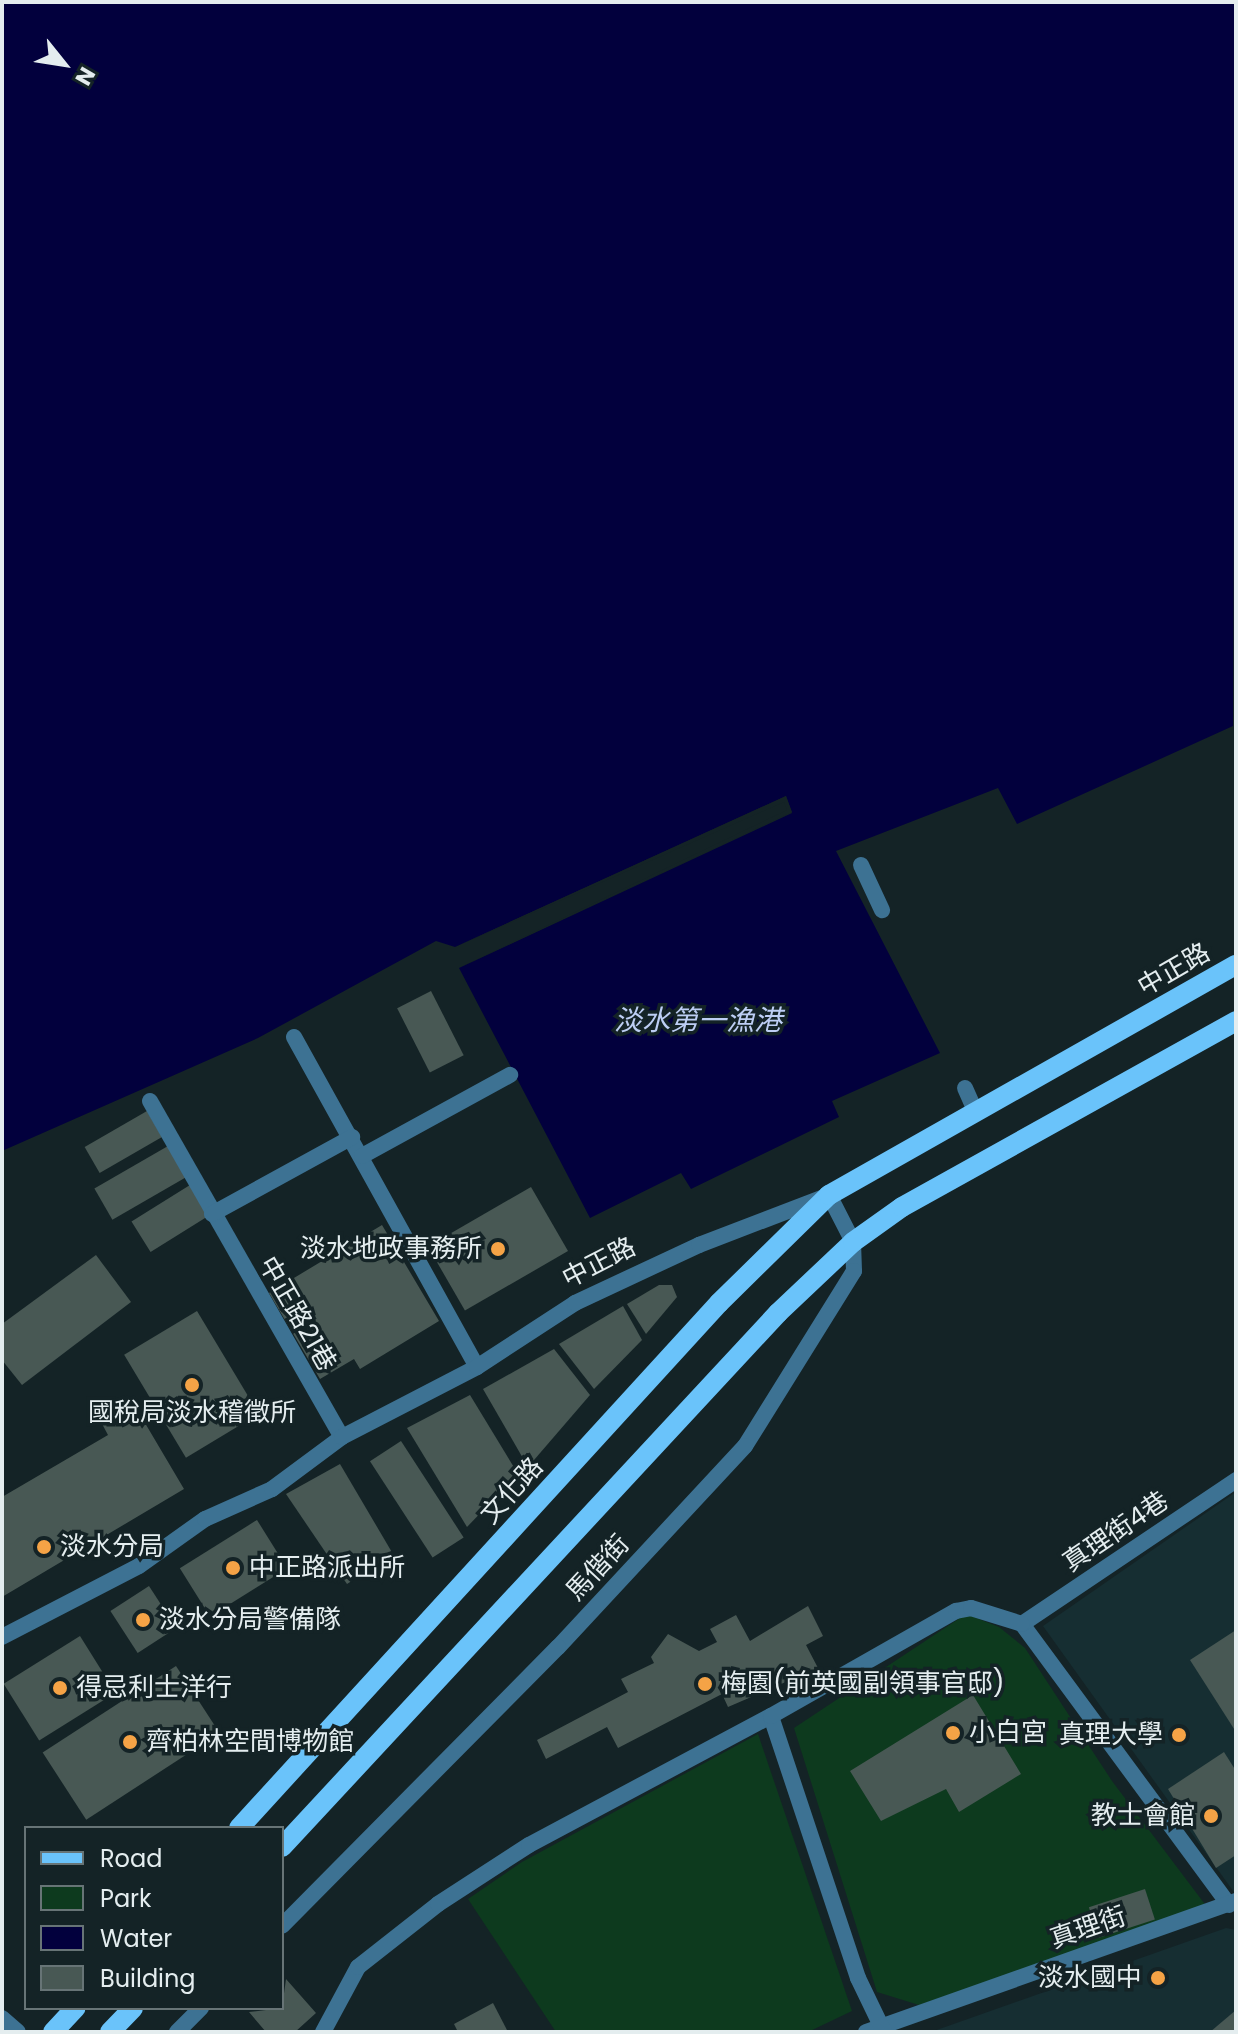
<!DOCTYPE html>
<html>
<head>
<meta charset="utf-8">
<style>
	body { margin:0 }
	#map { position:relative; width:1238px; height:2034px; overflow:hidden; background:#142326; font-family:Poppins,"Noto Sans TC",sans-serif }
	div>[style] { position:absolute }
	.built>* { inset:0; background:#162e32 }
	.green>* { inset:0; background:#0d3a1e }
	.water>* { inset:0; background:#02003d }
	.pier>* { inset:0; background:#142326 }
	.building>* { inset:0; background:#485854; transform-origin:0 0 }
	.service>* { height:16px; margin:-8px; padding:0 8px; transform-origin:8px; border-radius:8px; background:#3d7293 }
	.minor>* { height:16px; margin:-8px; padding:0 8px; transform-origin:8px; border-radius:8px; background:#3d7293 }
	.primary>* { height:20px; margin:-10px; padding:0 10px; transform-origin:10px; border-radius:10px; background:#6ac3fa }
	.dots>* { width:22px; height:22px; translate:-50% -50%; box-sizing:border-box; border:4px solid #142326; border-radius:50% }
	span { translate:-50% -50%; white-space:nowrap; text-align:center; line-height:1.15; -webkit-text-stroke:7px #142326; paint-order:stroke }
	.street-label { font-size:26px; color:#e4edef }
	.poi-label { font-size:26px; color:#e4edef }
	.right { translate:-100% -50%; text-align:right }
	.left { translate:0 -50%; text-align:left }
	.water-label { font-size:28px; color:#bdcef4; font-style:italic }
	.frame { position:absolute; inset:0; border:4px solid #e4edef; pointer-events:none }
	.legend { position:absolute; left:24px; top:1826px; width:260px; height:184px; box-sizing:border-box; background:#142326; border:2px solid #677476; margin:0; padding:10px 14px; list-style:none; font-size:24px; color:#e4edef }
	.legend li { display:flex; align-items:center; gap:16px; height:40px }
	.legend b { width:40px; border:2px solid #677476 }
	.north { position:absolute; left:24px; top:24px; width:80px; height:80px; -webkit-text-stroke:6px #142326; paint-order:stroke; rotate:120deg; font-size:22px; font-weight:700; line-height:32px; text-align:center; color:#e4edef }
	.north::after { content:''; display:block; margin:auto; width:28px; height:36px; background:#e4edef; clip-path:polygon(50% 0,100% 100%,50% 72%,0 100%) }
</style>
</head>
<body>
<div id="map">
	<div class="built">
		<i style="clip-path:polygon(1236px 1492px,1236px 1895px,1043px 1626px)"></i>
		<i style="clip-path:polygon(1226px 1928px,1236px 1930px,1236px 2032px,931px 2032px)"></i>
	</div>
	<div class="green">
		<i style="clip-path:polygon(966px 1614px,999px 1627px,1025px 1648px,1112px 1781px,1207px 1907px,919px 2005px,877px 1992px,794px 1728px)"></i>
		<i style="clip-path:polygon(758px 1734px,852px 2011px,808px 2032px,556px 2032px,468px 1899px,522px 1862px)"></i>
	</div>
	<div class="water">
		<i style="clip-path:polygon(2px 2px,1236px 2px,1233px 726px,1017px 824px,998px 788px,836px 851px,940px 1053px,832px 1101px,839px 1117px,691px 1189px,681px 1173px,590px 1218px,459px 968px,792px 813px,786px 796px,455px 947px,436px 941px,258px 1038px,2px 1151px)"></i>
	</div>
	<div class="pier">
		<i style="clip-path:polygon(786px 796px,792px 812px,459px 968px,787px 810px,784px 802px,455px 947px)"></i>
	</div>
	<div class="building">
		<i style="left:431px;top:991px;width:72px;height:38px;rotate:63deg"></i>
		<i style="left:147px;top:1111px;width:30px;height:72px;rotate:60deg"></i>
		<i style="left:168px;top:1146px;width:36px;height:85px;rotate:60deg"></i>
		<i style="left:190px;top:1185px;width:36px;height:69px;rotate:58deg"></i>
		<i style="left:531px;top:1187px;width:74px;height:119px;rotate:60deg"></i>
		<i style="clip-path:polygon(382px 1225px,439px 1321px,360px 1369px,354px 1359px,320px 1379px,269px 1293px)"></i>
		<i style="clip-path:polygon(96px 1255px,131px 1302px,22px 1385px,2px 1360px,2px 1324px)"></i>
		<i style="clip-path:polygon(659px 1285px,672px 1285px,677px 1297px,646px 1334px,627px 1304px)"></i>
		<i style="clip-path:polygon(623px 1306px,642px 1340px,594px 1389px,559px 1344px)"></i>
		<i style="left:197px;top:1311px;width:120px;height:85px;rotate:59deg"></i>
		<i style="clip-path:polygon(554px 1349px,590px 1395px,528px 1467px,483px 1389px)"></i>
		<i style="clip-path:polygon(470px 1395px,518px 1474px,467px 1527px,407px 1428px)"></i>
		<i style="clip-path:polygon(132px 1401px,184px 1489px,2px 1597px,2px 1497px,108px 1435px,100px 1420px)"></i>
		<i style="left:401px;top:1441px;width:115px;height:37px;rotate:57deg"></i>
		<i style="clip-path:polygon(340px 1464px,393px 1554px,347px 1584px,286px 1494px)"></i>
		<i style="left:257px;top:1520px;width:57px;height:91px;rotate:58deg"></i>
		<i style="left:149px;top:1586px;width:50px;height:46px;rotate:57deg"></i>
		<i style="clip-path:polygon(808px 1606px,823px 1636px,806px 1645px,818px 1668px,728px 1707px,722px 1694px,618px 1748px,607px 1727px,546px 1759px,537px 1740px,628px 1692px,621px 1679px,654px 1663px,651px 1657px,668px 1634px,699px 1651px,717px 1642px,710px 1629px,736px 1615px,750px 1641px)"></i>
		<i style="clip-path:polygon(1236px 1630px,1236px 1732px,1190px 1660px)"></i>
		<i style="left:80px;top:1636px;width:67px;height:90px;rotate:58deg"></i>
		<i style="left:176px;top:1666px;width:80px;height:159px;rotate:57deg"></i>
		<i style="clip-path:polygon(973px 1695px,1021px 1774px,959px 1812px,946px 1789px,881px 1821px,850px 1771px)"></i>
		<i style="clip-path:polygon(1224px 1752px,1236px 1771px,1236px 1855px,1216px 1868px,1168px 1789px)"></i>
		<i style="left:1145px;top:1889px;width:32px;height:59px;rotate:72deg"></i>
		<i style="clip-path:polygon(286px 1979px,316px 2013px,295px 2032px,266px 2032px,249px 2012px,282px 2008px)"></i>
		<i style="clip-path:polygon(493px 2003px,508px 2032px,458px 2032px,454px 2024px)"></i>
		<i style="clip-path:polygon(1236px 2010px,1236px 2032px,1210px 2032px)"></i>
	</div>
	<div class="service">
		<i style="left:861px;top:865px;width:50px;rotate:65deg"></i>
		<i style="left:294px;top:1037px;width:377px;rotate:61deg"></i>
		<i style="left:965px;top:1088px;width:27px;rotate:66deg"></i>
		<i style="left:150px;top:1101px;width:387px;rotate:60.3deg"></i>
		<i style="left:362px;top:1156px;width:169px;rotate:-28.7deg"></i>
		<i style="left:212px;top:1214px;width:160px;rotate:-28.8deg"></i>
	</div>
	<div class="minor">
		<i style="left:1022px;top:1624px;width:349px;rotate:53.6deg"></i>
		<i style="left:1022px;top:1624px;width:258px;rotate:-33.9deg"></i>
		<i style="left:2px;top:1637px;width:154px;rotate:-27.4deg"></i>
		<i style="left:139px;top:1566px;width:81px;rotate:-35.5deg"></i>
		<i style="left:205px;top:1519px;width:73px;rotate:-24.1deg"></i>
		<i style="left:272px;top:1489px;width:87px;rotate:-36.6deg"></i>
		<i style="left:342px;top:1437px;width:152px;rotate:-27.4deg"></i>
		<i style="left:477px;top:1367px;width:117px;rotate:-33.1deg"></i>
		<i style="left:575px;top:1303px;width:137px;rotate:-25.1deg"></i>
		<i style="left:699px;top:1245px;width:139px;rotate:-21deg"></i>
		<i style="left:829px;top:1195px;width:53px;rotate:62.9deg"></i>
		<i style="left:853px;top:1242px;width:29px;rotate:88deg"></i>
		<i style="left:854px;top:1271px;width:206px;rotate:121.9deg"></i>
		<i style="left:745px;top:1446px;width:275px;rotate:132.9deg"></i>
		<i style="left:558px;top:1647px;width:392px;rotate:134.7deg"></i>
		<i style="left:2px;top:2018px;width:21px;rotate:41deg"></i>
		<i style="left:177px;top:2032px;width:34px;rotate:-45deg"></i>
		<i style="left:323px;top:2032px;width:74px;rotate:-61.7deg"></i>
		<i style="left:358px;top:1967px;width:102px;rotate:-38.2deg"></i>
		<i style="left:438px;top:1904px;width:108px;rotate:-33deg"></i>
		<i style="left:529px;top:1845px;width:274px;rotate:-28.1deg"></i>
		<i style="left:866px;top:2032px;width:393px;rotate:-19.5deg"></i>
		<i style="left:884px;top:2032px;width:60px;rotate:-115.7deg"></i>
		<i style="left:858px;top:1978px;width:276px;rotate:-108.4deg"></i>
		<i style="left:771px;top:1716px;width:213px;rotate:-29.6deg"></i>
		<i style="left:956px;top:1611px;width:15px;rotate:-11deg"></i>
		<i style="left:971px;top:1608px;width:53px;rotate:17.4deg"></i>
	</div>
	<div class="primary">
		<i style="left:239px;top:1828px;width:711px;rotate:-47.56deg"></i>
		<i style="left:719px;top:1303px;width:154px;rotate:-44.5deg"></i>
		<i style="left:829px;top:1195px;width:467px;rotate:-29.5deg"></i>
		<i style="left:282px;top:1847px;width:729px;rotate:-47.11deg"></i>
		<i style="left:778px;top:1313px;width:103px;rotate:-43.4deg"></i>
		<i style="left:853px;top:1242px;width:60px;rotate:-35.5deg"></i>
		<i style="left:902px;top:1207px;width:382px;rotate:-29.1deg"></i>
		<i style="left:53px;top:2032px;width:33px;rotate:-47deg"></i>
		<i style="left:110px;top:2032px;width:33px;rotate:-46deg"></i>
	</div>
	<div class="dots">
		<i style="left:498px;top:1249px;background:#f5a346"></i>
		<i style="left:192px;top:1385px;background:#f5a346"></i>
		<i style="left:44px;top:1547px;background:#f5a346"></i>
		<i style="left:233px;top:1568px;background:#f5a346"></i>
		<i style="left:143px;top:1620px;background:#f5a346"></i>
		<i style="left:705px;top:1684px;background:#f5a346"></i>
		<i style="left:60px;top:1688px;background:#f5a346"></i>
		<i style="left:953px;top:1733px;background:#f5a346"></i>
		<i style="left:1179px;top:1735px;background:#f5a346"></i>
		<i style="left:130px;top:1742px;background:#f5a346"></i>
		<i style="left:1211px;top:1816px;background:#f5a346"></i>
		<i style="left:1158px;top:1978px;background:#f5a346"></i>
	</div>
	<div class="street-label">
		<span style="left:1174px;top:970px;rotate:-30deg">中正路</span>
		<span style="left:599px;top:1263px;rotate:-27deg">中正路</span>
		<span style="left:297px;top:1314px;rotate:60deg">中正路21巷</span>
		<span style="left:512px;top:1491px;rotate:-48deg">文化路</span>
		<span style="left:1116px;top:1532px;rotate:-34deg">真理街4巷</span>
		<span style="left:598px;top:1568px;rotate:-47deg">馬偕街</span>
		<span style="left:1088px;top:1928px;rotate:-19deg">真理街</span>
	</div>
	<div class="poi-label">
		<span class="right" style="left:482px;top:1249px">淡水地政事務所</span>
		<span style="left:192px;top:1413px">國稅局淡水稽徵所</span>
		<span class="left" style="left:60px;top:1547px">淡水分局</span>
		<span class="left" style="left:249px;top:1568px">中正路派出所</span>
		<span class="left" style="left:159px;top:1620px">淡水分局警備隊</span>
		<span class="left" style="left:721px;top:1684px">梅園(前英國副領事官邸)</span>
		<span class="left" style="left:76px;top:1688px">得忌利士洋行</span>
		<span class="left" style="left:969px;top:1733px">小白宮</span>
		<span class="right" style="left:1163px;top:1735px">真理大學</span>
		<span class="left" style="left:146px;top:1742px">齊柏林空間博物館</span>
		<span class="right" style="left:1195px;top:1816px">教士會館</span>
		<span class="right" style="left:1142px;top:1978px">淡水國中</span>
	</div>
	<div class="water-label">
		<span style="left:698px;top:1021px">淡水第一漁港</span>
	</div>
	<div class="frame"></div>
	<ul class="legend">
	<li><b style="height:10px;background:#6ac3fa"></b>Road</li>
	<li><b style="height:22px;background:#0d3a1e"></b>Park</li>
	<li><b style="height:22px;background:#02003d"></b>Water</li>
	<li><b style="height:22px;background:#485854"></b>Building</li>
	</ul>
	<div class="north">N</div>
</div>
</body>
</html>
